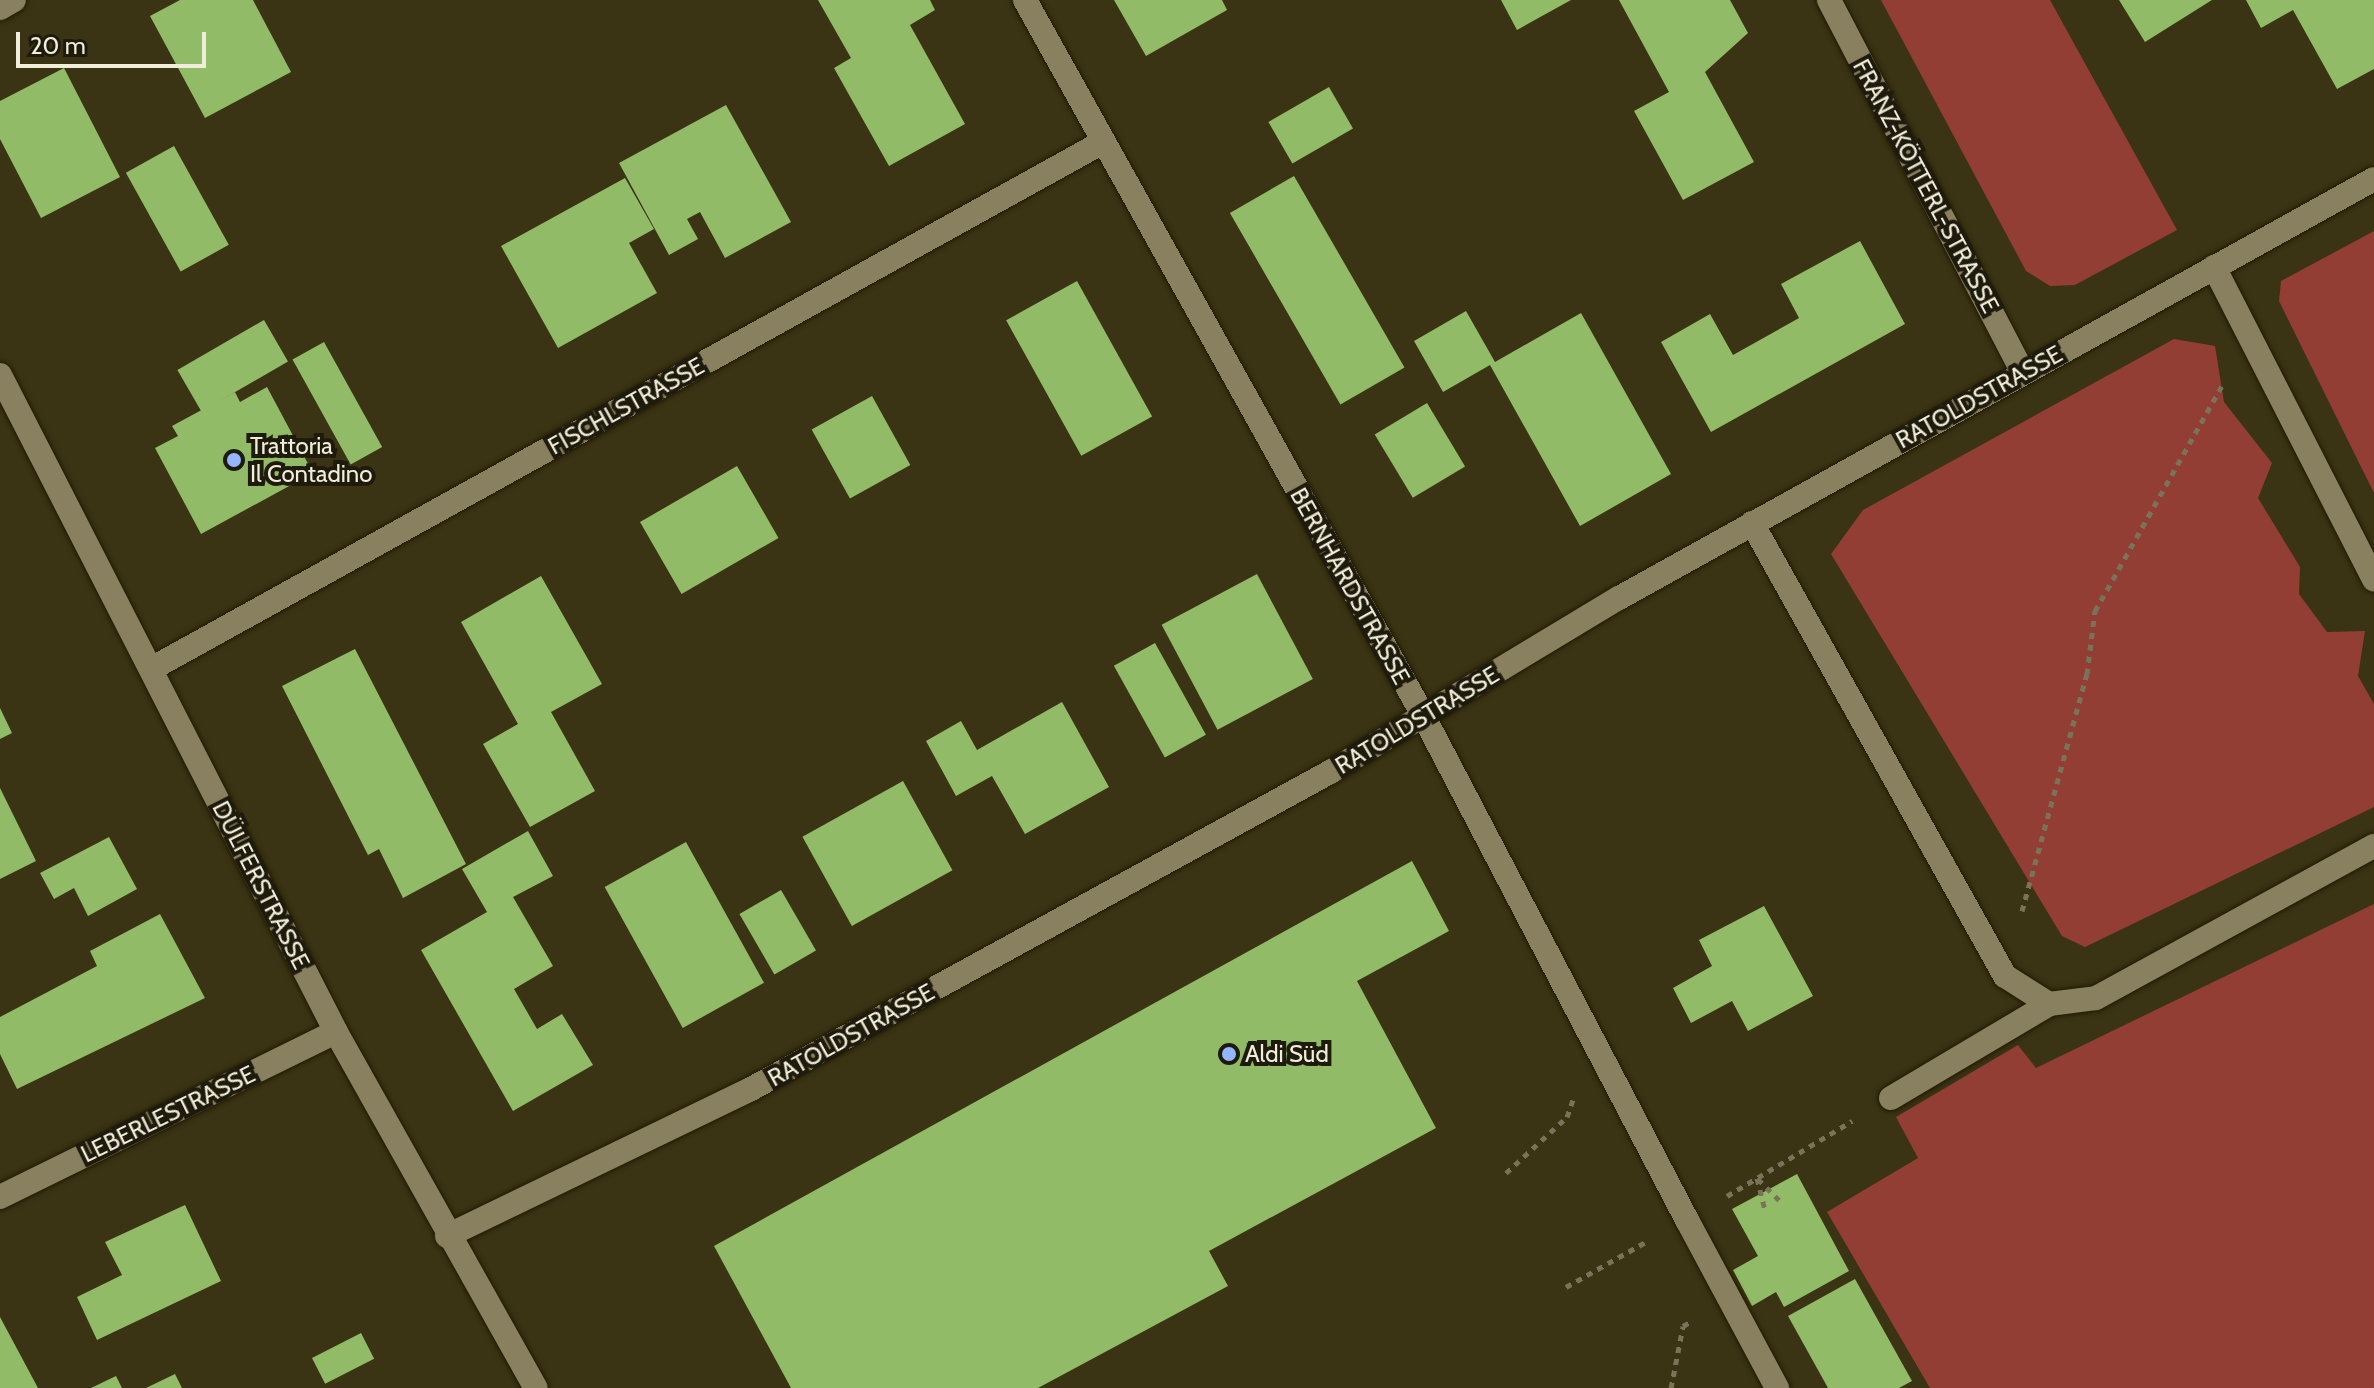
<!DOCTYPE html>
<html>
<head>
<meta charset="utf-8">
<style>
	body { margin:0 }
	#map { position:relative; width:2374px; height:1388px; overflow:hidden; background:#3a3314; font-family:Cabin,sans-serif }
	div>[style] { position:absolute }
	.green>* { inset:0; background:#933e34 }
	.building>* { inset:0; background:#92bb67; transform-origin:0 0 }
	.path>* { height:5px; margin-top:-2.5px; transform-origin:0; background:repeating-linear-gradient(90deg,#797459 0 6px,transparent 0 12px) }
	.roads { filter:drop-shadow(0 0 2px #211a00) drop-shadow(0 0 2px #211a00) }
	.service>* { height:24px; margin:-12px; padding:0 12px; transform-origin:12px; border-radius:12px; background:#88805f }
	.minor>* { height:24px; margin:-12px; padding:0 12px; transform-origin:12px; border-radius:12px; background:#88805f }
	.secondary>* { height:24px; margin:-12px; padding:0 12px; transform-origin:12px; border-radius:12px; background:#88805f }
	.dots>* { width:22px; height:22px; translate:-50% -50%; box-sizing:border-box; border:4px solid #1e1b0d; border-radius:50% }
	span { translate:-50% -50%; white-space:nowrap; text-align:center; line-height:1.15; -webkit-text-stroke:8px #1e1b0d; paint-order:stroke }
	.street-label { font-size:24px; color:#f1eddb }
	.poi-label { font-size:24px; color:#f1eddb }
	.left { translate:0 -50%; text-align:left }
	.scale { position:absolute; left:16px; top:32px; width:190px; height:36px; box-sizing:border-box; border:4px solid #f1eddb; border-top:0; padding-left:10px; font-size:24px; line-height:28px; white-space:nowrap; color:#f1eddb; -webkit-text-stroke:6px #1e1b0d; paint-order:stroke }
</style>
</head>
<body>
<div id="map">
	<div class="green">
		<i style="clip-path:polygon(1881px 0,2050px 0,2177px 230px,2075px 285px,2050px 286px,2026px 271px)"></i>
		<i style="clip-path:polygon(2374px 231px,2374px 493px,2279px 301px,2281px 281px)"></i>
		<i style="clip-path:polygon(2174px 339px,2215px 346px,2224px 402px,2272px 463px,2258px 498px,2300px 567px,2299px 594px,2327px 632px,2365px 631px,2358px 676px,2374px 704px,2374px 807px,2085px 947px,2062px 936px,1831px 554px,1863px 510px)"></i>
		<i style="clip-path:polygon(2374px 904px,2374px 1388px,1930px 1388px,1827px 1212px,1918px 1158px,1896px 1117px,2018px 1045px,2036px 1068px)"></i>
	</div>
	<div class="building">
		<i style="clip-path:polygon(180px 0,253px 0,291px 72px,205px 118px,150px 16px)"></i>
		<i style="clip-path:polygon(818px 0,930px 0,935px 10px,910px 25px,965px 124px,889px 166px,834px 68px,851px 58px)"></i>
		<i style="clip-path:polygon(1114px 0,1222px 0,1227px 10px,1146px 56px)"></i>
		<i style="clip-path:polygon(1501px 0,1571px 0,1517px 30px)"></i>
		<i style="clip-path:polygon(1619px 0,1730px 0,1748px 33px,1705px 72px,1754px 162px,1683px 200px,1634px 111px,1669px 92px)"></i>
		<i style="clip-path:polygon(2119px 0,2212px 0,2145px 42px)"></i>
		<i style="clip-path:polygon(2246px 0,2374px 0,2374px 69px,2337px 89px,2293px 10px,2261px 28px)"></i>
		<i style="clip-path:polygon(64px 68px,120px 177px,41px 218px,0 139px,0 101px)"></i>
		<i style="left:1329px;top:87px;width:48px;height:70px;rotate:60deg"></i>
		<i style="clip-path:polygon(726px 105px,791px 222px,725px 258px,700px 212px,687px 219px,698px 239px,669px 255px,619px 163px)"></i>
		<i style="left:174px;top:146px;width:113px;height:55px;rotate:61deg"></i>
		<i style="left:1294px;top:176px;width:221px;height:74px;rotate:60deg"></i>
		<i style="clip-path:polygon(625px 178px,654px 229px,629px 243px,657px 293px,558px 348px,501px 246px)"></i>
		<i style="clip-path:polygon(1860px 241px,1905px 324px,1711px 432px,1661px 342px,1710px 314px,1733px 355px,1799px 318px,1781px 284px)"></i>
		<i style="left:1077px;top:281px;width:155px;height:81px;rotate:61deg"></i>
		<i style="clip-path:polygon(1466px 311px,1495px 362px,1581px 313px,1671px 474px,1580px 526px,1490px 365px,1443px 392px,1414px 341px)"></i>
		<i style="left:264px;top:320px;width:48px;height:100px;rotate:60deg"></i>
		<i style="left:324px;top:342px;width:120px;height:36px;rotate:61deg"></i>
		<i style="clip-path:polygon(267px 387px,313px 473px,201px 534px,155px 448px,178px 436px,172px 426px,235px 392px,240px 402px)"></i>
		<i style="left:872px;top:396px;width:79px;height:69px;rotate:61deg"></i>
		<i style="left:1427px;top:403px;width:74px;height:61px;rotate:59deg"></i>
		<i style="left:737px;top:466px;width:83px;height:112px;rotate:60deg"></i>
		<i style="left:1257px;top:574px;width:119px;height:108px;rotate:62deg"></i>
		<i style="clip-path:polygon(541px 576px,602px 684px,551px 712px,595px 791px,530px 827px,483px 744px,518px 724px,461px 622px)"></i>
		<i style="left:1155px;top:643px;width:105px;height:47px;rotate:61deg"></i>
		<i style="clip-path:polygon(355px 649px,466px 864px,403px 898px,379px 849px,368px 855px,282px 686px)"></i>
		<i style="clip-path:polygon(1062px 702px,1109px 787px,1025px 834px,992px 776px,956px 796px,926px 741px,961px 721px,977px 750px)"></i>
		<i style="clip-path:polygon(0 708px,12px 733px,0 739px)"></i>
		<i style="left:903px;top:781px;width:102px;height:115px;rotate:61deg"></i>
		<i style="clip-path:polygon(0 788px,36px 861px,0 879px)"></i>
		<i style="clip-path:polygon(528px 831px,553px 876px,513px 897px,553px 966px,514px 989px,537px 1029px,562px 1014px,593px 1065px,513px 1111px,421px 950px,487px 912px,462px 869px)"></i>
		<i style="clip-path:polygon(109px 837px,137px 889px,88px 916px,74px 888px,54px 899px,40px 873px)"></i>
		<i style="left:686px;top:842px;width:161px;height:93px;rotate:61deg"></i>
		<i style="clip-path:polygon(1412px 861px,1449px 931px,1357px 981px,1436px 1128px,1209px 1251px,1228px 1286px,1038px 1388px,791px 1388px,714px 1246px)"></i>
		<i style="left:781px;top:890px;width:70px;height:48px;rotate:60deg"></i>
		<i style="clip-path:polygon(1764px 906px,1813px 996px,1748px 1031px,1732px 1001px,1691px 1023px,1673px 988px,1712px 966px,1699px 940px)"></i>
		<i style="clip-path:polygon(160px 914px,205px 998px,17px 1089px,0 1054px,0 1017px,97px 966px,90px 951px)"></i>
		<i style="clip-path:polygon(1797px 1174px,1849px 1271px,1784px 1307px,1776px 1292px,1752px 1306px,1733px 1270px,1758px 1256px,1732px 1209px)"></i>
		<i style="clip-path:polygon(185px 1205px,221px 1281px,97px 1340px,77px 1297px,122px 1275px,105px 1242px)"></i>
		<i style="clip-path:polygon(1855px 1279px,1912px 1381px,1899px 1388px,1828px 1388px,1788px 1316px)"></i>
		<i style="clip-path:polygon(0 1317px,38px 1388px,0 1388px)"></i>
		<i style="left:361px;top:1333px;width:29px;height:55px;rotate:63deg"></i>
		<i style="clip-path:polygon(175px 1374px,182px 1388px,146px 1388px)"></i>
		<i style="clip-path:polygon(116px 1376px,122px 1388px,91px 1388px)"></i>
	</div>
	<div class="path">
		<i style="left:2022px;top:911px;width:246px;rotate:-74.7deg"></i>
		<i style="left:2087px;top:674px;width:64px;rotate:-82.8deg"></i>
		<i style="left:2095px;top:611px;width:261px;rotate:-60.6deg"></i>
		<i style="left:1506px;top:1173px;width:83px;rotate:-42.6deg"></i>
		<i style="left:1567px;top:1117px;width:18px;rotate:-71deg"></i>
		<i style="left:1757px;top:1178px;width:34px;rotate:76deg"></i>
		<i style="left:1758px;top:1179px;width:33px;rotate:45deg"></i>
		<i style="left:1727px;top:1196px;width:146px;rotate:-31deg"></i>
		<i style="left:1566px;top:1287px;width:95px;rotate:-29.5deg"></i>
		<i style="left:1671px;top:1388px;width:63px;rotate:-79deg"></i>
		<i style="left:1683px;top:1326px;width:10px;rotate:-29deg"></i>
	</div>
	<div class="roads">
		<div class="service">
			<i style="left:2214px;top:267px;width:351px;rotate:62.9deg"></i>
			<i style="left:1752px;top:523px;width:519px;rotate:60.82deg"></i>
			<i style="left:2005px;top:976px;width:52px;rotate:32.5deg"></i>
			<i style="left:1891px;top:1098px;width:184px;rotate:-30.7deg"></i>
			<i style="left:2049px;top:1004px;width:47px;rotate:-7.3deg"></i>
			<i style="left:2096px;top:998px;width:317px;rotate:-28.7deg"></i>
			<i style="left:1687px;top:1220px;width:191px;rotate:61.8deg"></i>
		</div>
		<div class="minor">
			<i style="left:1025px;top:0;width:821px;rotate:60.9deg"></i>
			<i style="left:1424px;top:717px;width:568px;rotate:62.4deg"></i>
			<i style="left:1829px;top:0;width:420px;rotate:62.5deg"></i>
			<i style="left:0;top:8px;width:16px;rotate:-30deg"></i>
			<i style="left:151px;top:669px;width:1086px;rotate:-28.97deg"></i>
			<i style="left:0;top:1197px;width:374px;rotate:-26.2deg"></i>
			<i style="left:447px;top:1236px;width:338px;rotate:-25.8deg"></i>
			<i style="left:751px;top:1089px;width:660px;rotate:-28.7deg"></i>
			<i style="left:1330px;top:772px;width:337px;rotate:-31.1deg"></i>
			<i style="left:1619px;top:598px;width:863px;rotate:-29.03deg"></i>
		</div>
		<div class="secondary">
			<i style="left:0;top:375px;width:738px;rotate:62.91deg"></i>
			<i style="left:336px;top:1032px;width:408px;rotate:60.7deg"></i>
		</div>
	</div>
	<div class="dots">
		<i style="left:234px;top:460px;background:#95b6fd"></i>
		<i style="left:1229px;top:1054px;background:#95b6fd"></i>
	</div>
	<div class="street-label">
		<span style="left:1926px;top:186px;rotate:62deg">FRANZ-KÖTTERL-STRASSE</span>
		<span style="left:1979px;top:397px;rotate:-29deg">RATOLDSTRASSE</span>
		<span style="left:626px;top:406px;rotate:-29deg">FISCHLSTRASSE</span>
		<span style="left:1350px;top:586px;rotate:61deg">BERNHARDSTRASSE</span>
		<span style="left:1417px;top:720px;rotate:-31deg">RATOLDSTRASSE</span>
		<span style="left:261px;top:885px;rotate:63deg">DÜLFERSTRASSE</span>
		<span style="left:851px;top:1035px;rotate:-29deg">RATOLDSTRASSE</span>
		<span style="left:168px;top:1114px;rotate:-26deg">LEBERLESTRASSE</span>
	</div>
	<div class="poi-label">
		<span class="left" style="left:250px;top:460px">Trattoria<br>Il Contadino</span>
		<span class="left" style="left:1245px;top:1054px">Aldi Süd</span>
	</div>
	<div class="scale">20 m</div>
</div>
</body>
</html>
